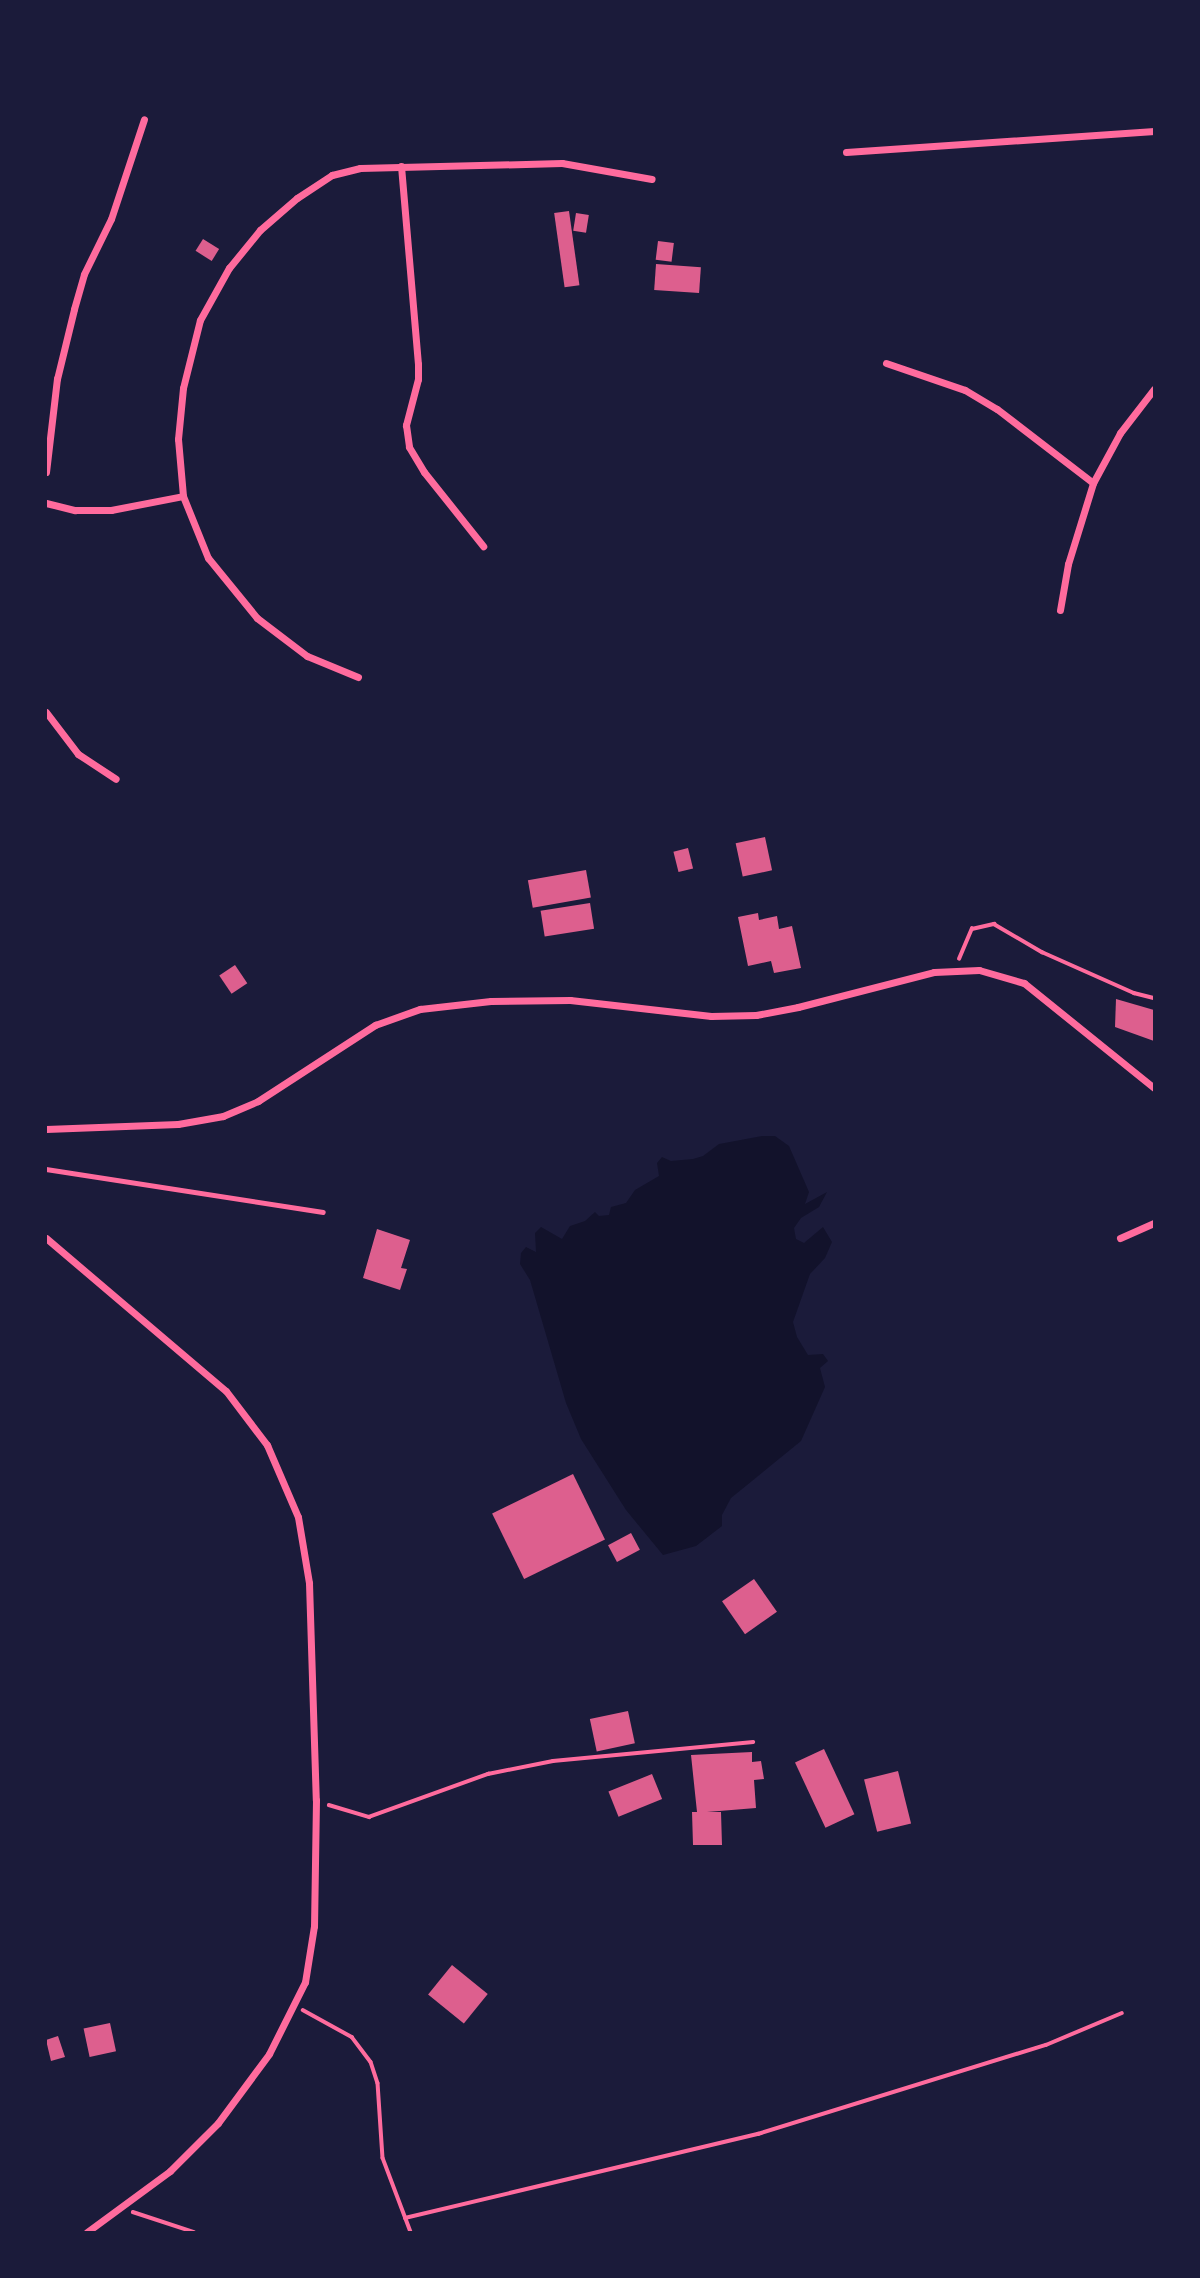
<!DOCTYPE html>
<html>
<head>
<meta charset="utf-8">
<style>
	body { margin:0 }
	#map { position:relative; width:1200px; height:2278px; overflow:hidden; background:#1b1b3a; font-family:Lato,sans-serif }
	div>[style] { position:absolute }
	.water>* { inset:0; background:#12122b }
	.building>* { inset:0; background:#dd5f8e; transform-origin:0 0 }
	.path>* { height:3.5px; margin:-1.75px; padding:0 1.75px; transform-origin:1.75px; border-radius:1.75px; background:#ff6b9d }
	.service>* { height:4.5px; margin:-2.25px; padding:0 2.25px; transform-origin:2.25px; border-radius:2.25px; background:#ff6b9d }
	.minor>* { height:7px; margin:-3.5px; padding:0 3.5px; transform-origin:3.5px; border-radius:3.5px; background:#ff6b9d }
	span { translate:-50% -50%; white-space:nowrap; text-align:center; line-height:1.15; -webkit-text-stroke:7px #1b1b3a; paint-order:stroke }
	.frame { position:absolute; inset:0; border:47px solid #1b1b3a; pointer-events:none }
</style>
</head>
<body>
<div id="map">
	<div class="water">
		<i style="clip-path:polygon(762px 1136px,775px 1136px,789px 1146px,809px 1192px,805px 1204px,827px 1192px,819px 1207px,801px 1218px,794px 1228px,796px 1239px,804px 1243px,823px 1227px,832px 1242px,825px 1258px,810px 1274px,793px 1322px,797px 1337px,808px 1355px,823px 1354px,828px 1361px,820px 1368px,825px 1387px,801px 1441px,731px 1498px,722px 1515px,722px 1526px,696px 1546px,663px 1555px,626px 1510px,581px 1439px,566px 1403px,530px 1280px,520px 1264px,521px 1253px,526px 1247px,536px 1252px,535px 1233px,541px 1227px,562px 1239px,570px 1226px,585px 1221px,595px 1212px,599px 1216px,609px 1215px,611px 1207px,626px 1203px,635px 1190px,659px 1176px,657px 1163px,662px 1157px,671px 1161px,693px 1159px,703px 1156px,719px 1144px)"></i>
	</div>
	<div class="building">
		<i style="left:569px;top:211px;width:75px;height:15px;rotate:82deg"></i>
		<i style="left:576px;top:213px;width:13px;height:18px;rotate:9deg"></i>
		<i style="left:203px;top:239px;width:19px;height:14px;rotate:32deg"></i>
		<i style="left:658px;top:241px;width:16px;height:19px;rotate:7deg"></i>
		<i style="left:656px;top:264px;width:45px;height:26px;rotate:4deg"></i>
		<i style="left:765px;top:837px;width:34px;height:30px;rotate:78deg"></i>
		<i style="left:688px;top:848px;width:21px;height:15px;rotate:76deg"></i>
		<i style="left:586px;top:870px;width:28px;height:59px;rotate:80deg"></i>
		<i style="left:590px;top:903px;width:26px;height:50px;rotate:81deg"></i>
		<i style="clip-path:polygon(758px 913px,759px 920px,777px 916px,779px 929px,792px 926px,801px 968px,774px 973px,771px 961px,748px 966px,738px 917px)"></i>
		<i style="left:235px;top:965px;width:22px;height:19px;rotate:56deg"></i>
		<i style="clip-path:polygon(1116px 999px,1154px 1010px,1154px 1041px,1115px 1027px)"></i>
		<i style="clip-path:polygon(377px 1229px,410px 1240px,401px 1268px,407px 1269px,400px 1290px,363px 1278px)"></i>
		<i style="left:573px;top:1474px;width:73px;height:90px;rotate:64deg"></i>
		<i style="left:631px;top:1533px;width:19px;height:26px;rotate:62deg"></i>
		<i style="left:754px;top:1579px;width:40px;height:39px;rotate:55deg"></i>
		<i style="left:628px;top:1711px;width:33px;height:39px;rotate:78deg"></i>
		<i style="left:824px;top:1749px;width:72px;height:32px;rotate:65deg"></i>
		<i style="clip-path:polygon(752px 1752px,752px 1762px,761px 1761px,764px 1779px,754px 1780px,756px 1808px,707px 1812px,721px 1812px,722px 1845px,693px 1845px,692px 1812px,697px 1812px,691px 1755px)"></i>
		<i style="left:898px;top:1771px;width:54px;height:35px;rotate:76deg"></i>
		<i style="left:652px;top:1774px;width:27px;height:47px;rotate:68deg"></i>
		<i style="left:452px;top:1965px;width:46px;height:38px;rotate:39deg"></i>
		<i style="left:110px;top:2023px;width:29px;height:27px;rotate:78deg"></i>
		<i style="clip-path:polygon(58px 2036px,65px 2057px,51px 2061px,46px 2040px)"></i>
	</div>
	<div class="path">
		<i style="left:959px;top:959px;width:33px;rotate:-67deg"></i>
		<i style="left:972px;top:929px;width:23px;rotate:-13deg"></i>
		<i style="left:994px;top:924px;width:56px;rotate:30.3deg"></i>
		<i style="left:1042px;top:952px;width:101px;rotate:24deg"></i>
		<i style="left:1134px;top:993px;width:21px;rotate:14deg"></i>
		<i style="left:329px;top:1805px;width:42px;rotate:16.7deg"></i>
		<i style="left:369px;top:1817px;width:127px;rotate:-19.9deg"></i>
		<i style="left:488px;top:1774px;width:66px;rotate:-11.3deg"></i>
		<i style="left:553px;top:1761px;width:201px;rotate:-5.4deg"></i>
		<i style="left:303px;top:2010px;width:56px;rotate:28.9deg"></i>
		<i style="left:352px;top:2037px;width:31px;rotate:53deg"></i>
		<i style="left:371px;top:2062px;width:22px;rotate:72deg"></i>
		<i style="left:378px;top:2083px;width:75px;rotate:86.2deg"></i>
		<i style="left:383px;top:2158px;width:79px;rotate:69.3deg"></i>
		<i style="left:133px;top:2212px;width:64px;rotate:18.2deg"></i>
		<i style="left:405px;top:2218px;width:363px;rotate:-13.4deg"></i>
		<i style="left:758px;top:2134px;width:301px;rotate:-17.2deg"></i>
		<i style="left:1046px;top:2045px;width:82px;rotate:-22.8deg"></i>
	</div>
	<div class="service">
		<i style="left:46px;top:1169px;width:280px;rotate:8.8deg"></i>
	</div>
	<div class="minor">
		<i style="left:846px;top:152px;width:309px;rotate:-3.9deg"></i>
		<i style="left:401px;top:166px;width:199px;rotate:85.1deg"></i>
		<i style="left:418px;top:364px;width:15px;rotate:90deg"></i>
		<i style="left:418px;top:379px;width:48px;rotate:104.6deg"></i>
		<i style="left:406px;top:425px;width:22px;rotate:82deg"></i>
		<i style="left:409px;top:447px;width:29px;rotate:59deg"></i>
		<i style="left:424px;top:472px;width:95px;rotate:51.4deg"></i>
		<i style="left:886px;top:363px;width:83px;rotate:18.9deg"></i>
		<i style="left:965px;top:390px;width:37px;rotate:31deg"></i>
		<i style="left:997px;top:409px;width:121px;rotate:37.6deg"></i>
		<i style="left:46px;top:472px;width:94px;rotate:-83.3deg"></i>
		<i style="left:57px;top:379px;width:72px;rotate:-76.3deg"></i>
		<i style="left:74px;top:309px;width:36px;rotate:-74deg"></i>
		<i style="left:84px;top:274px;width:61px;rotate:-63.9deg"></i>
		<i style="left:111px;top:219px;width:105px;rotate:-71.7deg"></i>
		<i style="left:46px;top:503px;width:30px;rotate:14deg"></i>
		<i style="left:75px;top:510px;width:36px"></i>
		<i style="left:111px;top:510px;width:73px;rotate:-11deg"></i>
		<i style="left:1060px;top:610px;width:47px;rotate:-80.1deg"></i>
		<i style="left:1068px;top:564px;width:85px;rotate:-72.8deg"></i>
		<i style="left:1093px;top:483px;width:57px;rotate:-61.6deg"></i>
		<i style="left:1120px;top:433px;width:56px;rotate:-52.3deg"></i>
		<i style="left:358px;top:677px;width:55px;rotate:-157.6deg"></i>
		<i style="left:307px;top:656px;width:63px;rotate:-142.8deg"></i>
		<i style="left:257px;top:618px;width:77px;rotate:-129.2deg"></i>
		<i style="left:208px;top:558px;width:67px;rotate:-112deg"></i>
		<i style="left:183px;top:496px;width:57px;rotate:-95deg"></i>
		<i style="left:178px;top:439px;width:51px;rotate:-84.4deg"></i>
		<i style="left:183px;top:388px;width:70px;rotate:-76deg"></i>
		<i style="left:200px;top:320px;width:60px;rotate:-60.9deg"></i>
		<i style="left:229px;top:268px;width:49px;rotate:-50.8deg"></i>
		<i style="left:260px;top:230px;width:49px;rotate:-40.9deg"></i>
		<i style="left:297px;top:198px;width:42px;rotate:-33.3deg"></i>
		<i style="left:332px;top:175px;width:29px;rotate:-14deg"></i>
		<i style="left:360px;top:168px;width:202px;rotate:-1.4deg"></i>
		<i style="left:562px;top:163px;width:91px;rotate:10.1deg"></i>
		<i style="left:46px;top:712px;width:53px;rotate:52.7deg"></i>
		<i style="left:78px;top:754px;width:45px;rotate:33.3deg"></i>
		<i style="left:46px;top:1129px;width:132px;rotate:-2.2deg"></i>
		<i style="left:178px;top:1124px;width:46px;rotate:-10.1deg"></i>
		<i style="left:223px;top:1116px;width:38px;rotate:-23deg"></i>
		<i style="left:258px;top:1101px;width:140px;rotate:-33deg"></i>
		<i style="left:375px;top:1025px;width:48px;rotate:-19.6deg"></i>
		<i style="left:420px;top:1009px;width:71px;rotate:-6.4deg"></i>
		<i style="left:491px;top:1001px;width:79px;rotate:-0.7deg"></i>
		<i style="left:570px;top:1000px;width:142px;rotate:6.5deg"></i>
		<i style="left:711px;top:1016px;width:45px;rotate:-1.3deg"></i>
		<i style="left:756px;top:1015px;width:43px;rotate:-10.8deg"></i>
		<i style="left:798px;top:1007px;width:140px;rotate:-14.4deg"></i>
		<i style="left:934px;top:972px;width:45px;rotate:-2.5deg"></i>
		<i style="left:979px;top:970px;width:47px;rotate:16.1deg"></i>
		<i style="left:1024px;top:983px;width:167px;rotate:38.9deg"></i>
		<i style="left:46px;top:1238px;width:236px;rotate:40.4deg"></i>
		<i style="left:226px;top:1391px;width:68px;rotate:52.8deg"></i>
		<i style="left:267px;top:1445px;width:78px;rotate:66.7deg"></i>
		<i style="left:298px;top:1517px;width:67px;rotate:80.5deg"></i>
		<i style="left:309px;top:1583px;width:217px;rotate:88.2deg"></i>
		<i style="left:316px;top:1800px;width:126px;rotate:90.9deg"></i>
		<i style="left:314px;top:1926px;width:57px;rotate:99.1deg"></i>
		<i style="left:305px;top:1982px;width:80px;rotate:116.6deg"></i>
		<i style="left:269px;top:2054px;width:86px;rotate:126.5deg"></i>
		<i style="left:218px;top:2123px;width:68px;rotate:135deg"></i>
		<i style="left:170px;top:2171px;width:103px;rotate:143.7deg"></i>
		<i style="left:1120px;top:1238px;width:37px;rotate:-24deg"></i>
	</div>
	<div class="frame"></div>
</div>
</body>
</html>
